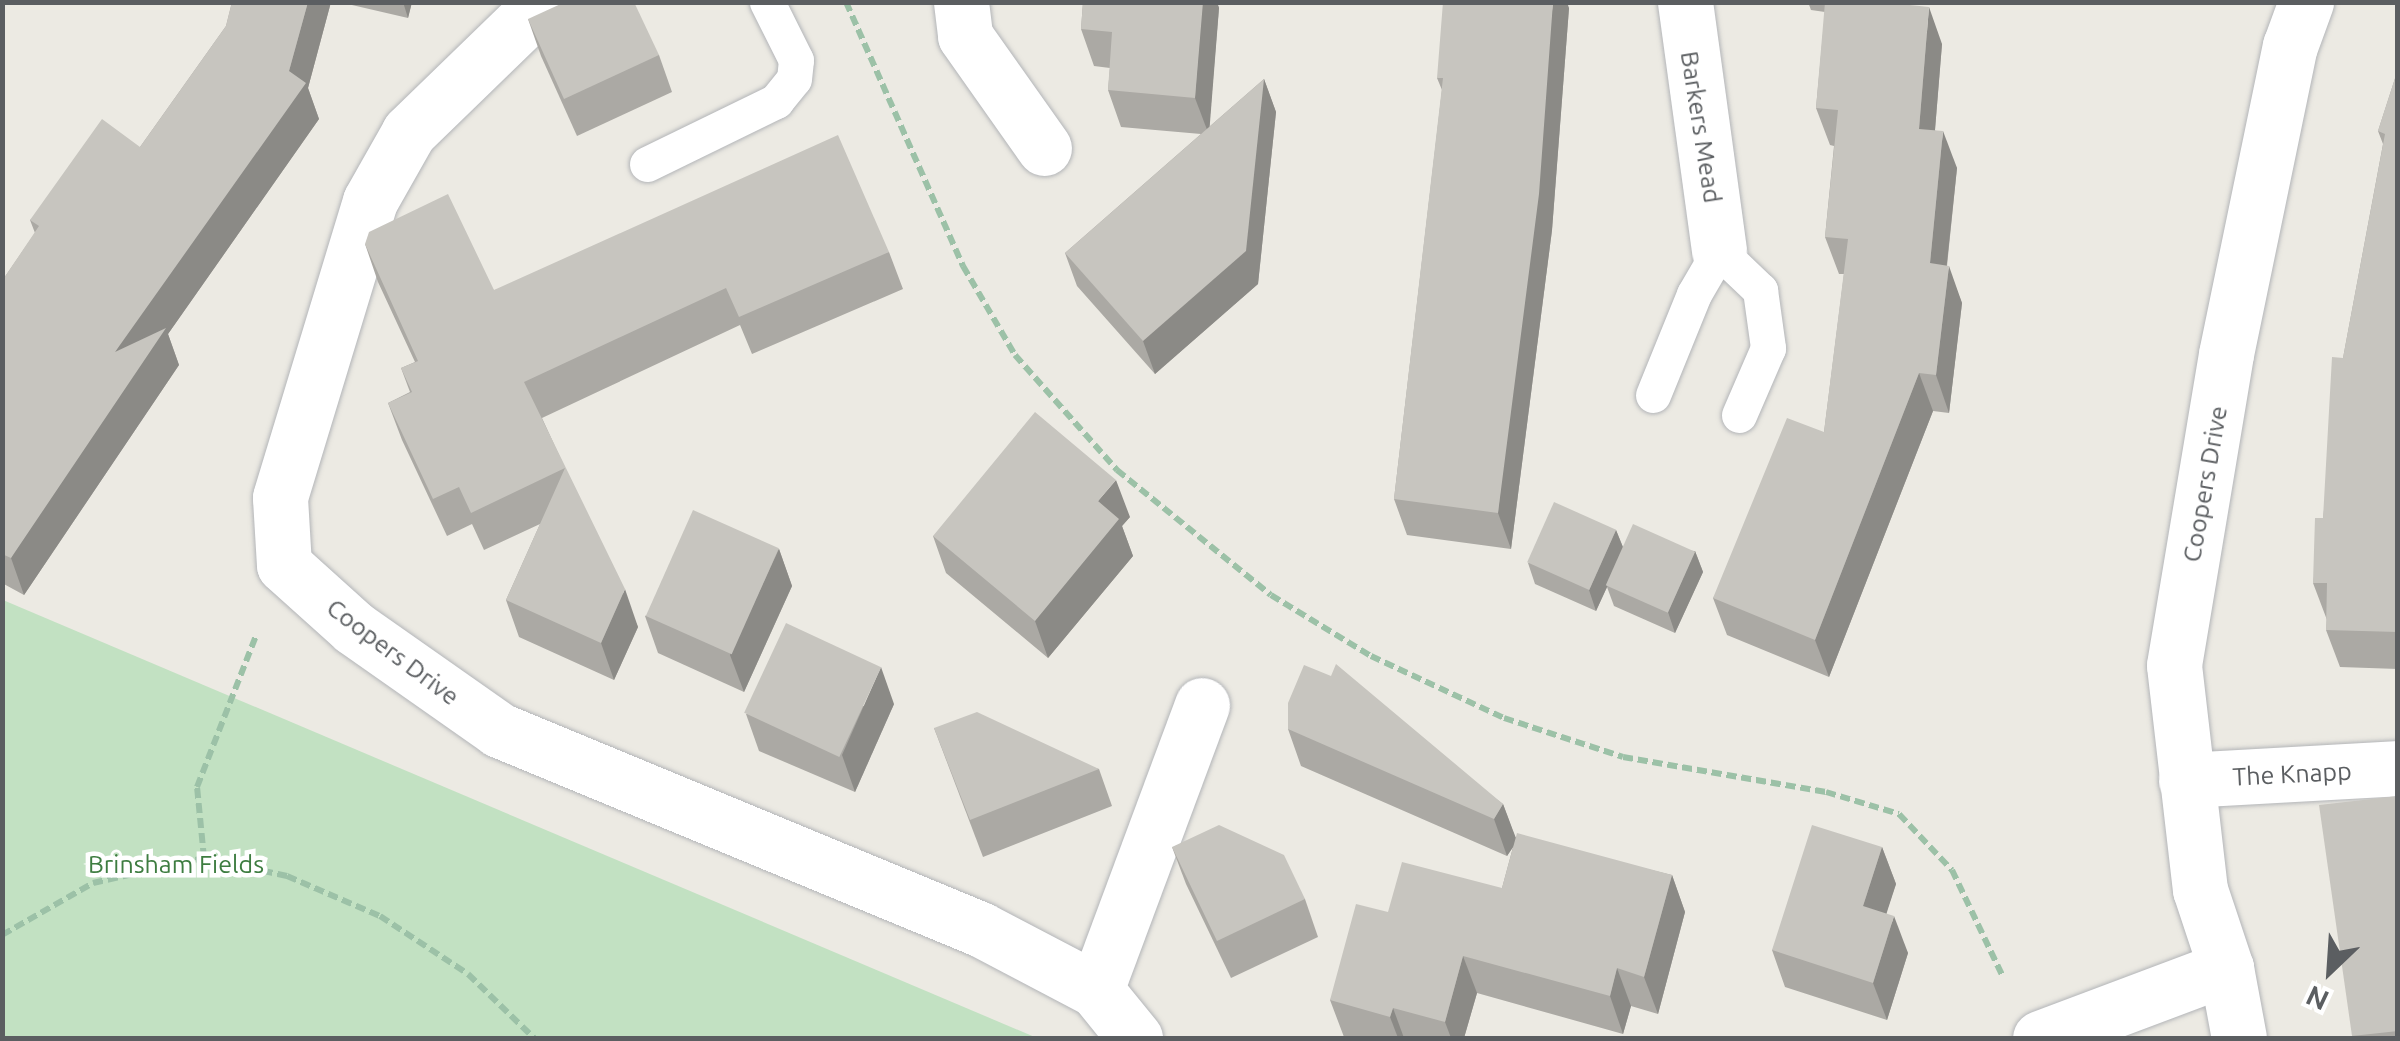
<!DOCTYPE html>
<html>
<head>
<meta charset="utf-8">
<style>
	body { margin:0 }
	#map { position:relative; width:2400px; height:1041px; overflow:hidden; background:#eceae3; font-family:Ubuntu,sans-serif }
	div>[style] { position:absolute }
	.green>* { inset:0; background:#c2e1c2 }
	.path>* { height:6px; margin-top:-3px; transform-origin:0; background:repeating-linear-gradient(90deg,#9cc1a7 0 10px,transparent 0 15px) }
	.roads { filter:drop-shadow(0 0 2px #b3b5b8) drop-shadow(0 0 2px #b3b5b8) }
	.lane>* { height:35px; margin:-17.5px; padding:0 17.5px; transform-origin:17.5px; border-radius:17.5px; background:#fff }
	.street>* { height:55px; margin:-27.5px; padding:0 27.5px; transform-origin:27.5px; border-radius:27.5px; background:#fff }
	.wall>* { inset:0; background:#aba9a4 }
	.shaded-wall>* { inset:0; background:#8b8a86 }
	.building>* { inset:0; background:#c7c5bf; transform-origin:0 0 }
	span { translate:-50% -50%; white-space:nowrap; text-align:center; line-height:1.15; -webkit-text-stroke:9px #fff; paint-order:stroke }
	.street-label { font-size:25px; color:#5b5e61 }
	.park-label { font-size:25px; color:#3e7d41 }
	.frame { position:absolute; inset:0; border:5px solid #5b5e61; pointer-events:none }
	.north { position:absolute; left:2280px; top:921px; width:100px; height:100px; -webkit-text-stroke:8px #fff; paint-order:stroke; rotate:205deg; font-size:28px; font-weight:700; line-height:40px; text-align:center; color:#5b5e61 }
	.north::after { content:''; display:block; margin:auto; width:35px; height:45px; background:#5b5e61; clip-path:polygon(50% 0,100% 100%,50% 72%,0 100%) }
</style>
</head>
<body>
<div id="map">
	<div class="green">
		<i style="clip-path:polygon(2px 600px,3px 600px,1037px 1038px,3px 1038px)"></i>
	</div>
	<div class="path">
		<i style="left:846px;top:2px;width:289px;rotate:66.1deg"></i>
		<i style="left:963px;top:266px;width:103px;rotate:59.7deg"></i>
		<i style="left:1015px;top:355px;width:154px;rotate:48.4deg"></i>
		<i style="left:1117px;top:470px;width:198px;rotate:39.1deg"></i>
		<i style="left:1271px;top:595px;width:117px;rotate:31.4deg"></i>
		<i style="left:1371px;top:656px;width:147px;rotate:25deg"></i>
		<i style="left:1504px;top:718px;width:125px;rotate:18.1deg"></i>
		<i style="left:1623px;top:757px;width:206px;rotate:9.8deg"></i>
		<i style="left:1826px;top:792px;width:76px;rotate:16.8deg"></i>
		<i style="left:1899px;top:814px;width:77px;rotate:46.6deg"></i>
		<i style="left:1952px;top:870px;width:119px;rotate:64.5deg"></i>
		<i style="left:204px;top:858px;width:71px;rotate:-95.6deg"></i>
		<i style="left:197px;top:787px;width:162px;rotate:-68.7deg"></i>
		<i style="left:2px;top:935px;width:105px;rotate:-29.7deg"></i>
		<i style="left:93px;top:883px;width:114px;rotate:-12.7deg"></i>
		<i style="left:204px;top:858px;width:85px;rotate:12.2deg"></i>
		<i style="left:287px;top:876px;width:101px;rotate:23.3deg"></i>
		<i style="left:380px;top:916px;width:105px;rotate:33.4deg"></i>
		<i style="left:468px;top:974px;width:92px;rotate:44.1deg"></i>
	</div>
	<div class="roads">
		<div class="lane">
			<i style="left:647px;top:164px;width:144px;rotate:-26deg"></i>
			<i style="left:776px;top:101px;width:28px;rotate:-51deg"></i>
			<i style="left:794px;top:79px;width:19px;rotate:-84deg"></i>
			<i style="left:796px;top:60px;width:65px;rotate:-116.6deg"></i>
			<i style="left:1653px;top:395px;width:109px;rotate:-67.9deg"></i>
			<i style="left:1694px;top:294px;width:50px;rotate:-59.8deg"></i>
			<i style="left:1719px;top:251px;width:57px;rotate:43.6deg"></i>
			<i style="left:1760px;top:290px;width:59px;rotate:82.1deg"></i>
			<i style="left:1768px;top:348px;width:73px;rotate:113.4deg"></i>
		</div>
		<div class="street">
			<i style="left:543px;top:2px;width:187px;rotate:135.9deg"></i>
			<i style="left:409px;top:132px;width:79px;rotate:119.5deg"></i>
			<i style="left:370px;top:201px;width:310px;rotate:106.9deg"></i>
			<i style="left:280px;top:498px;width:67px;rotate:86.6deg"></i>
			<i style="left:284px;top:565px;width:94px;rotate:42deg"></i>
			<i style="left:354px;top:628px;width:177px;rotate:35.1deg"></i>
			<i style="left:499px;top:730px;width:521px;rotate:22.48deg"></i>
			<i style="left:980px;top:929px;width:131px;rotate:27.7deg"></i>
			<i style="left:1096px;top:990px;width:62px;rotate:50.9deg"></i>
			<i style="left:961px;top:2px;width:34px;rotate:83deg"></i>
			<i style="left:965px;top:36px;width:137px;rotate:54.8deg"></i>
			<i style="left:1685px;top:2px;width:251px;rotate:82.2deg"></i>
			<i style="left:2186px;top:780px;width:212px;rotate:-3.2deg"></i>
			<i style="left:1096px;top:990px;width:304px;rotate:-69.6deg"></i>
			<i style="left:2040px;top:1038px;width:199px;rotate:-20.6deg"></i>
			<i style="left:2239px;top:1038px;width:71px;rotate:-100.5deg"></i>
			<i style="left:2226px;top:968px;width:82px;rotate:-108.4deg"></i>
			<i style="left:2200px;top:890px;width:226px;rotate:-96.6deg"></i>
			<i style="left:2174px;top:665px;width:315px;rotate:-80.5deg"></i>
			<i style="left:2226px;top:354px;width:315px;rotate:-78.3deg"></i>
			<i style="left:2290px;top:46px;width:47px;rotate:-70deg"></i>
		</div>
	</div>
	<div class="wall">
		<i style="clip-path:polygon(232px 2px,331px 2px,308px 88px,319px 119px,168px 334px,179px 365px,24px 595px,2px 583px,2px 281px,35px 233px,30px 220px,140px 147px,226px 26px)"></i>
		<i style="clip-path:polygon(339px 2px,412px 2px,408px 18px)"></i>
		<i style="clip-path:polygon(1083px 2px,1217px 2px,1219px 8px,1209px 127px,1264px 79px,1276px 112px,1258px 284px,1155px 374px,1077px 286px,1065px 253px,1201px 134px,1121px 127px,1108px 90px,1110px 68px,1094px 66px,1081px 29px)"></i>
		<i style="clip-path:polygon(1808px 2px,1882px 2px,1942px 44px,1935px 130px,1957px 168px,1947px 266px,1962px 303px,1949px 413px,1933px 411px,1829px 677px,1727px 635px,1713px 598px,1824px 432px,1844px 274px,1839px 274px,1825px 237px,1834px 146px,1830px 145px,1816px 108px,1825px 12px,1811px 10px)"></i>
		<i style="clip-path:polygon(1569px 8px,1552px 230px,1511px 549px,1407px 535px,1394px 499px,1442px 90px,1437px 78px)"></i>
		<i style="clip-path:polygon(528px 19px,659px 55px,672px 92px,577px 136px,541px 56px)"></i>
		<i style="clip-path:polygon(2398px 69px,2398px 669px,2340px 667px,2326px 630px,2327px 620px,2313px 583px,2323px 518px,2343px 358px,2383px 144px,2378px 131px)"></i>
		<i style="clip-path:polygon(365px 244px,494px 290px,889px 252px,903px 289px,752px 354px,740px 325px,542px 418px,638px 627px,614px 680px,519px 637px,506px 600px,540px 524px,484px 550px,472px 524px,447px 536px,402px 440px,388px 403px,410px 392px,401px 368px,415px 362px,378px 282px)"></i>
		<i style="clip-path:polygon(1130px 517px,1122px 526px,1133px 556px,1048px 658px,946px 573px,933px 536px)"></i>
		<i style="clip-path:polygon(1616px 530px,1623px 547px,1695px 551px,1703px 572px,1675px 633px,1614px 606px,1607px 587px,1596px 611px,1535px 584px,1528px 563px)"></i>
		<i style="clip-path:polygon(779px 549px,792px 586px,744px 692px,658px 653px,645px 616px)"></i>
		<i style="clip-path:polygon(1331px 676px,1503px 804px,1515px 837px,1672px 875px,1685px 912px,1658px 1014px,1631px 1006px,1623px 1034px,1477px 993px,1464px 1038px,1349px 1038px,1344px 1037px,1330px 1000px,1388px 912px,1502px 888px,1513px 847px,1507px 856px,1301px 766px,1288px 729px)"></i>
		<i style="clip-path:polygon(894px 704px,855px 792px,759px 751px,746px 714px)"></i>
		<i style="clip-path:polygon(934px 728px,1099px 769px,1112px 806px,983px 857px)"></i>
		<i style="clip-path:polygon(2398px 796px,2398px 1038px,2353px 1038px,2352px 1036px)"></i>
		<i style="clip-path:polygon(1172px 847px,1305px 899px,1318px 937px,1231px 978px,1186px 884px)"></i>
		<i style="clip-path:polygon(1882px 847px,1896px 884px,1886px 913px,1908px 953px,1887px 1020px,1785px 987px,1772px 950px)"></i>
	</div>
	<div class="shaded-wall">
		<i style="clip-path:polygon(308px 2px,331px 2px,308px 88px,319px 119px,168px 334px,179px 365px,24px 595px,11px 558px,115px 352px,289px 71px)"></i>
		<i style="clip-path:polygon(403px 2px,412px 2px,408px 18px)"></i>
		<i style="clip-path:polygon(1202px 2px,1217px 2px,1219px 8px,1209px 135px,1195px 98px)"></i>
		<i style="clip-path:polygon(1553px 2px,1567px 2px,1569px 8px,1552px 230px,1511px 549px,1498px 513px)"></i>
		<i style="clip-path:polygon(1929px 7px,1942px 44px,1932px 166px,1919px 129px)"></i>
		<i style="clip-path:polygon(1264px 79px,1276px 112px,1258px 284px,1155px 374px,1143px 341px)"></i>
		<i style="clip-path:polygon(1943px 131px,1957px 168px,1943px 300px,1930px 263px)"></i>
		<i style="clip-path:polygon(1949px 266px,1962px 303px,1949px 413px,1936px 375px)"></i>
		<i style="clip-path:polygon(1919px 373px,1933px 411px,1829px 677px,1815px 640px)"></i>
		<i style="clip-path:polygon(1116px 480px,1130px 517px,1122px 526px,1133px 556px,1048px 658px,1035px 621px,1098px 501px)"></i>
		<i style="clip-path:polygon(1616px 530px,1624px 550px,1596px 611px,1589px 590px)"></i>
		<i style="clip-path:polygon(779px 549px,792px 586px,744px 692px,730px 655px)"></i>
		<i style="clip-path:polygon(1695px 551px,1703px 572px,1675px 633px,1668px 612px)"></i>
		<i style="clip-path:polygon(625px 589px,638px 627px,614px 680px,601px 643px)"></i>
		<i style="clip-path:polygon(881px 667px,894px 704px,855px 792px,842px 755px)"></i>
		<i style="clip-path:polygon(1503px 804px,1517px 841px,1507px 856px,1494px 819px)"></i>
		<i style="clip-path:polygon(1882px 847px,1896px 884px,1877px 943px,1863px 906px)"></i>
		<i style="clip-path:polygon(1672px 875px,1685px 912px,1658px 1014px,1644px 977px)"></i>
		<i style="clip-path:polygon(1894px 916px,1908px 953px,1887px 1020px,1873px 983px)"></i>
		<i style="clip-path:polygon(1463px 956px,1477px 993px,1464px 1038px,1451px 1038px,1445px 1022px)"></i>
		<i style="clip-path:polygon(1617px 968px,1631px 1006px,1623px 1034px,1610px 996px)"></i>
		<i style="clip-path:polygon(1393px 1008px,1404px 1038px,1398px 1038px,1390px 1017px)"></i>
	</div>
	<div class="building">
		<i style="clip-path:polygon(232px 2px,308px 2px,289px 71px,306px 83px,115px 352px,166px 328px,11px 558px,2px 554px,2px 281px,39px 226px,30px 220px,102px 119px,140px 147px,226px 26px)"></i>
		<i style="clip-path:polygon(565px 2px,634px 2px,659px 55px,564px 99px,528px 19px)"></i>
		<i style="clip-path:polygon(1083px 2px,1203px 2px,1195px 98px,1108px 90px,1112px 32px,1081px 29px)"></i>
		<i style="clip-path:polygon(1443px 2px,1553px 2px,1539px 194px,1498px 513px,1394px 499px,1443px 78px,1437px 78px)"></i>
		<i style="clip-path:polygon(1825px 2px,1881px 2px,1929px 7px,1919px 129px,1943px 131px,1930px 263px,1949px 266px,1936px 375px,1919px 373px,1815px 640px,1713px 598px,1787px 418px,1824px 432px,1848px 239px,1825px 237px,1838px 110px,1816px 108px)"></i>
		<i style="clip-path:polygon(2398px 69px,2398px 632px,2326px 630px,2327px 583px,2313px 583px,2315px 518px,2323px 518px,2332px 357px,2343px 358px,2385px 134px,2378px 131px)"></i>
		<i style="clip-path:polygon(1264px 79px,1246px 251px,1143px 341px,1065px 253px)"></i>
		<i style="clip-path:polygon(838px 135px,889px 252px,739px 317px,726px 288px,524px 382px,625px 589px,601px 643px,506px 600px,565px 468px,471px 513px,459px 487px,433px 499px,388px 403px,412px 392px,401px 368px,418px 361px,365px 244px,369px 232px,448px 194px,494px 290px)"></i>
		<i style="clip-path:polygon(1035px 412px,1116px 480px,1098px 501px,1119px 519px,1035px 621px,933px 536px)"></i>
		<i style="left:1554px;top:502px;width:68px;height:66px;rotate:24deg"></i>
		<i style="left:693px;top:510px;width:94px;height:116px;rotate:24deg"></i>
		<i style="left:1633px;top:524px;width:68px;height:67px;rotate:24deg"></i>
		<i style="left:786px;top:623px;width:105px;height:99px;rotate:25deg"></i>
		<i style="clip-path:polygon(1336px 664px,1503px 804px,1494px 819px,1288px 729px,1288px 703px,1304px 665px,1331px 676px)"></i>
		<i style="clip-path:polygon(977px 712px,1099px 769px,970px 820px,934px 728px)"></i>
		<i style="clip-path:polygon(2398px 796px,2398px 1031px,2352px 1036px,2319px 805px)"></i>
		<i style="clip-path:polygon(1219px 825px,1284px 855px,1305px 899px,1217px 941px,1172px 847px)"></i>
		<i style="clip-path:polygon(1812px 825px,1882px 847px,1863px 906px,1894px 916px,1873px 983px,1772px 950px)"></i>
		<i style="clip-path:polygon(1517px 833px,1672px 875px,1644px 977px,1617px 968px,1610px 996px,1463px 956px,1445px 1022px,1393px 1008px,1390px 1017px,1330px 1000px,1356px 904px,1388px 912px,1402px 862px,1502px 888px)"></i>
	</div>
	<div class="street-label">
		<span style="left:1701px;top:127px;rotate:81deg">Barkers Mead</span>
		<span style="left:2205px;top:484px;rotate:-80deg">Coopers Drive</span>
		<span style="left:393px;top:652px;rotate:37deg">Coopers Drive</span>
		<span style="left:2292px;top:774px;rotate:-3deg">The Knapp</span>
	</div>
	<div class="park-label">
		<span style="left:176px;top:864px">Brinsham Fields</span>
	</div>
	<div class="frame"></div>
	<div class="north">N</div>
</div>
</body>
</html>
